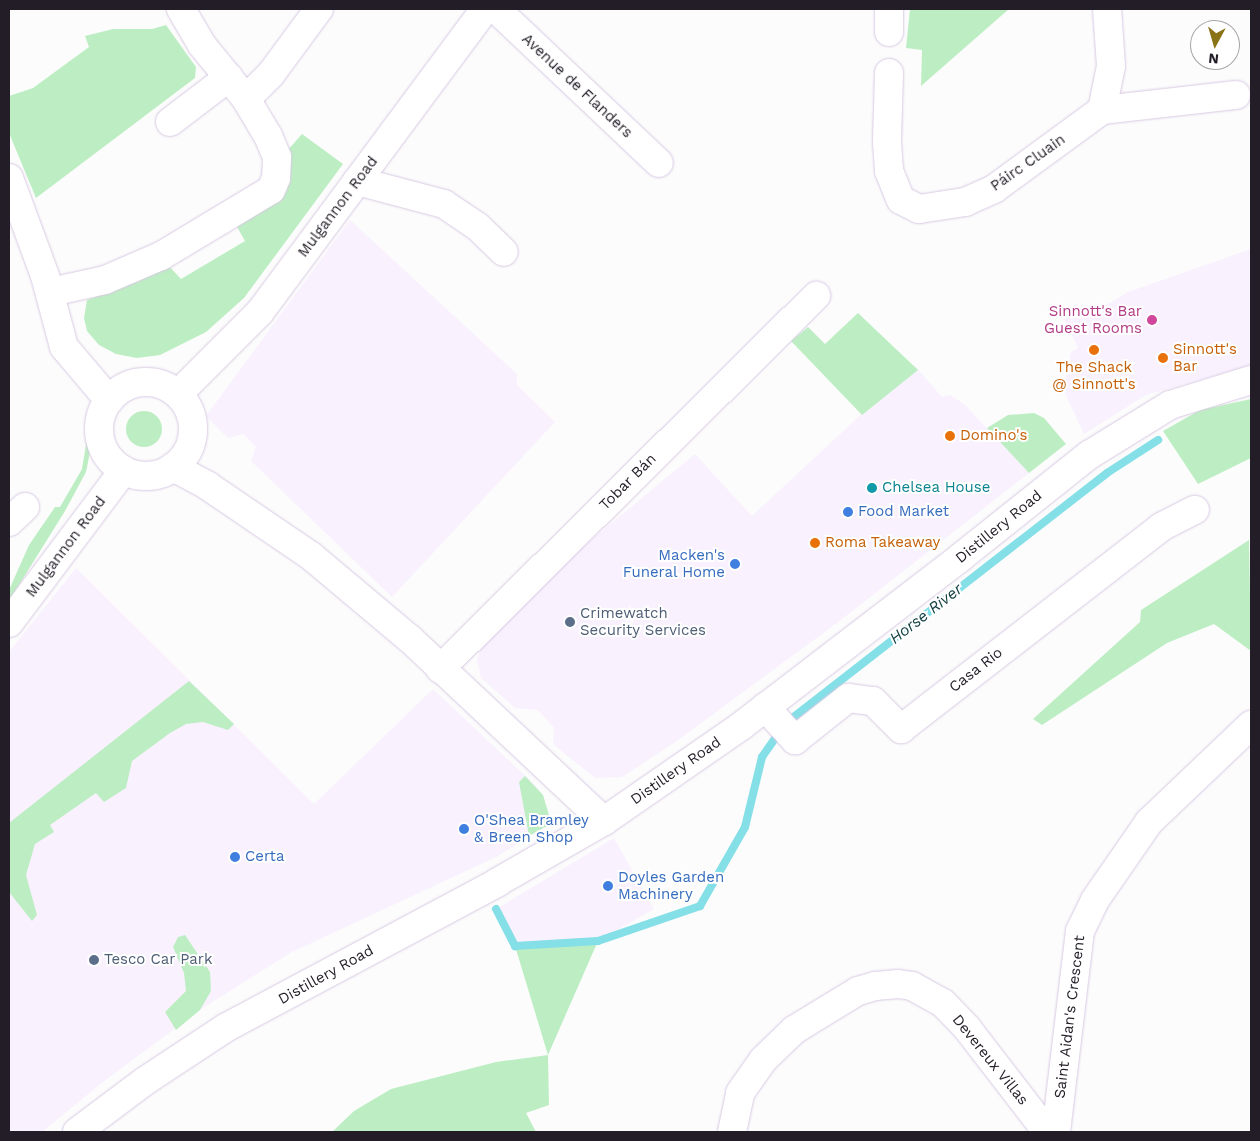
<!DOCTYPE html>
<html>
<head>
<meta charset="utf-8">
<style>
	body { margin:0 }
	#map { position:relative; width:1260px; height:1141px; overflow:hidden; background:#fcfcfc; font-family:"Work Sans",sans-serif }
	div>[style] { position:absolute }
	.built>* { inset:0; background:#f9f1fe }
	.green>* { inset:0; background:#bdeec3 }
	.round { border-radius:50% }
	.stream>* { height:8px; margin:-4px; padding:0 4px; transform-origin:4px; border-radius:4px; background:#84dfe7 }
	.roads { filter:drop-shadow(0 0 1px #d8c9e3) drop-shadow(0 0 1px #d8c9e3) }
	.street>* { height:28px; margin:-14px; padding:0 14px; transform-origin:14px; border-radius:14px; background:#fff }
	.secondary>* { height:28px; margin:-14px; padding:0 14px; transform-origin:14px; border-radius:14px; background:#fff }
	.secondary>.ring { margin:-14px; padding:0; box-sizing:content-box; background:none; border:28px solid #fff; border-radius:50% }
	.dots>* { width:14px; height:14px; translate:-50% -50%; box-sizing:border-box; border:2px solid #fff; border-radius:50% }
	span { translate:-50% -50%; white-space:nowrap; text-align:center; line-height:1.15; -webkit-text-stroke:4px #fff; paint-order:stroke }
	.street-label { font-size:15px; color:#231d27 }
	.hotel-label { font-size:15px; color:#b23c85 }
	.right { translate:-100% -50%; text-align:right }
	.food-label { font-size:15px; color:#c56008 }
	.left { translate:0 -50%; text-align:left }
	.culture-label { font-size:15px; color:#0d838f }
	.shop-label { font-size:15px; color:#366cbe }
	.service-label { font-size:15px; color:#4e5e75 }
	.water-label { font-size:16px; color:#123e41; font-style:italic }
	.frame { position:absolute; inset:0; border:10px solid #231d27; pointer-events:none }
	.north { position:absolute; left:1190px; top:20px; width:50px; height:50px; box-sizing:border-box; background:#fff; border:1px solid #a7a5a9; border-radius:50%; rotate:186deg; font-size:14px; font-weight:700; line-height:20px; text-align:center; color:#231d27 }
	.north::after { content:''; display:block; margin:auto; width:18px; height:22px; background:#8a7316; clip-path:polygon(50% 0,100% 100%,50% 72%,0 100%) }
</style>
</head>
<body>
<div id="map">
	<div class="built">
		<i style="clip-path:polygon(350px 220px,517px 374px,517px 385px,555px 422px,392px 597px,251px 461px,256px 447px,243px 434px,228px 438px,206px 416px)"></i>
		<i style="clip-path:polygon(1251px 249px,1251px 365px,1146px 395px,1084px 434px,1063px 389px,1071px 352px,1078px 348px,1064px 319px,1110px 303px,1128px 292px)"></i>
		<i style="clip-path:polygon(914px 365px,942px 397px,950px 395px,964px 404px,1029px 473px,837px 623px,674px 743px,622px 777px,595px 778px,553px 744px,554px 728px,538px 710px,515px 708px,481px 678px,477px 661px,480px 648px,579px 550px,695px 454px,752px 516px)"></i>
		<i style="clip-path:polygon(76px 568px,314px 804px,433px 689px,534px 784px,543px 795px,549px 815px,547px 826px,496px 857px,290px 953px,200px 1010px,103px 1082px,42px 1132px,9px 1132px,9px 652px)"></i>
		<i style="clip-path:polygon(614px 838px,654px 909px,598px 941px,515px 946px,496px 909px)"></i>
	</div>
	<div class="green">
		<i style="clip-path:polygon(910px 9px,1009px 9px,921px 86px,922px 50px,906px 48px)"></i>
		<i style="clip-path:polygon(166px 25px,196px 67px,195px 78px,36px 198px,9px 133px,9px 96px,33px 88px,89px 47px,85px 36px,113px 29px,152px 29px)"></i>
		<i style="clip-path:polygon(302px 134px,343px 164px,244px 298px,206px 332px,160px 355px,137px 358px,116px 354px,99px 345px,87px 331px,84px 318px,87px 300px,137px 282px,168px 265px,181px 279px,245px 241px,236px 225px,270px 206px,286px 192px,291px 171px,287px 151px)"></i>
		<i style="clip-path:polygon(858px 313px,918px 370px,862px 415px,791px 341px,808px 327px,825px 344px)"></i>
		<i style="clip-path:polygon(1251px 399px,1251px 458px,1198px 484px,1163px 431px,1200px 410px)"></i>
		<i class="round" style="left:126px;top:411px;width:36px;height:36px"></i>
		<i style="clip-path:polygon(1034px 413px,1044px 418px,1066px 444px,1029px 473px,987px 428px,1008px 415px)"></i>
		<i style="clip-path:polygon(89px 427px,90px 452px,86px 472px,65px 511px,9px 601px,9px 590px,29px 545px,55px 507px,60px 507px,82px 469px)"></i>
		<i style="clip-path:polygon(1249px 540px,1251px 651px,1214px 624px,1167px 643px,1042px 725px,1033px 719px,1140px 622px,1141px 610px)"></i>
		<i style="clip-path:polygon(189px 681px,234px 724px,228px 730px,203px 722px,186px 724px,170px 733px,132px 761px,126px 788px,104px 802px,96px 793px,50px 825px,54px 832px,35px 844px,26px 875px,37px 915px,32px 921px,9px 892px,9px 823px)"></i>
		<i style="clip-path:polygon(525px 776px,543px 795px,549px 815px,547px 826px,529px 836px,519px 782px)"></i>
		<i style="clip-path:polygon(185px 935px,210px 972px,211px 991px,200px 1010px,176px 1030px,165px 1012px,186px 991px,184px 973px,173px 947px,178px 937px)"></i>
		<i style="clip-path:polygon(598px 941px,548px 1055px,549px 1105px,526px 1113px,536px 1132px,332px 1132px,354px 1111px,391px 1089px,496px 1062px,548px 1055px,515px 946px)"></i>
	</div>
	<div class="stream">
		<i style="left:496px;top:909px;width:42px;rotate:62.8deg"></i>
		<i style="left:515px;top:946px;width:83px;rotate:-3.4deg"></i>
		<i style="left:598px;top:941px;width:108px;rotate:-18.9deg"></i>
		<i style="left:700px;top:906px;width:91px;rotate:-60.3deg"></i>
		<i style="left:745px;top:827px;width:72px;rotate:-76.3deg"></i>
		<i style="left:762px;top:757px;width:42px;rotate:-54.8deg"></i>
		<i style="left:786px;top:723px;width:407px;rotate:-37.9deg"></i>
		<i style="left:1107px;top:473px;width:61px;rotate:-32.9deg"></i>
	</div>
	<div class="roads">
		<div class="street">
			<i style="left:496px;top:9px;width:224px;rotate:43.4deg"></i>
			<i style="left:889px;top:32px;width:23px;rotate:-90deg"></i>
			<i style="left:889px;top:73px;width:69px;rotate:91.7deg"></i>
			<i style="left:887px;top:142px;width:29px;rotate:86deg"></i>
			<i style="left:889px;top:171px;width:31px;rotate:68deg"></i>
			<i style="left:901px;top:200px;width:20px;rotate:27deg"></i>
			<i style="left:919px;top:209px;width:47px;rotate:-8.7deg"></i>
			<i style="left:965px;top:202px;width:32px;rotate:-24deg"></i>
			<i style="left:994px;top:189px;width:134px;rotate:-36.2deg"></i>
			<i style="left:1102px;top:110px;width:45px;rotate:-78.4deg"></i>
			<i style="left:1111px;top:66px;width:57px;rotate:-94deg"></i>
			<i style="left:246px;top:99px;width:35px;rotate:-45deg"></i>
			<i style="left:271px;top:74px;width:81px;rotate:-53.6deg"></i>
			<i style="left:1102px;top:110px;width:135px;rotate:-6.4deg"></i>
			<i style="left:170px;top:122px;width:74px;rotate:-37.3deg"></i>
			<i style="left:9px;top:178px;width:104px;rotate:69.8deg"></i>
			<i style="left:45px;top:276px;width:73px;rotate:75deg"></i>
			<i style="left:64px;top:347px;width:70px;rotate:49.7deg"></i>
			<i style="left:357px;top:181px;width:90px;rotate:14.8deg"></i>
			<i style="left:444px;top:204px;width:40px;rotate:34deg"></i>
			<i style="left:477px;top:226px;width:37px;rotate:44deg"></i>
			<i style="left:51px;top:292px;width:55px;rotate:-12.5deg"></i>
			<i style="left:105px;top:280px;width:61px;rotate:-23.2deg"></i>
			<i style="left:161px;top:256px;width:128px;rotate:-31deg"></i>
			<i style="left:271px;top:190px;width:13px;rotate:-67deg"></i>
			<i style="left:276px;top:178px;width:21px;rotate:-87deg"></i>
			<i style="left:277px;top:157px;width:23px;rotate:-113deg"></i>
			<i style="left:268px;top:136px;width:43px;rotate:-120.7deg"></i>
			<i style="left:246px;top:99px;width:70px;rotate:-129.2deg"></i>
			<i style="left:202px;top:45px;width:42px;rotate:-120.3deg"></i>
			<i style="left:9px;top:522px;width:22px;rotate:-43deg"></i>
			<i style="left:440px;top:669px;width:530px;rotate:-44.77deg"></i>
			<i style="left:765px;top:707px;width:45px;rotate:47.7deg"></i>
			<i style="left:795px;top:740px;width:68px;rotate:-38.4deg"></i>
			<i style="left:848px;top:698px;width:25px;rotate:7deg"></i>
			<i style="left:873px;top:701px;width:40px;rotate:45deg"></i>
			<i style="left:901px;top:729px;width:329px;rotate:-37.8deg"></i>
			<i style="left:1161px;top:527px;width:38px;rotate:-27deg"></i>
			<i style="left:732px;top:1132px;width:40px;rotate:-78deg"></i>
			<i style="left:740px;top:1093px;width:40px;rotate:-55.1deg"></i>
			<i style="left:763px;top:1060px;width:43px;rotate:-44.1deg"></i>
			<i style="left:794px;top:1030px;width:75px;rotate:-31.4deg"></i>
			<i style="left:858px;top:991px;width:18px;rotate:-16deg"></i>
			<i style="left:875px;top:986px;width:23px;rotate:-5deg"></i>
			<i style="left:898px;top:984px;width:14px;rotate:8deg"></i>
			<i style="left:912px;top:986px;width:35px;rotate:29deg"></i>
			<i style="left:943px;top:1003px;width:35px;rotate:46deg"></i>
			<i style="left:967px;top:1028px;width:131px;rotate:52.4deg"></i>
			<i style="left:1056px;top:1132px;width:202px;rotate:-83.2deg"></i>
			<i style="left:1080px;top:931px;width:34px;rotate:-64deg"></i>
			<i style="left:1095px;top:900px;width:95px;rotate:-55.3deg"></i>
			<i style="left:1149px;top:822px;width:141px;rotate:-43.6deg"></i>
		</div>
		<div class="secondary">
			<i class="ring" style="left:99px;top:382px;width:66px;height:66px"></i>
			<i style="left:178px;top:394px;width:116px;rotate:-45deg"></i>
			<i style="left:260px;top:312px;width:377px;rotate:-53.4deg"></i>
			<i style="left:173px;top:467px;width:40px;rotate:28deg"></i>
			<i style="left:208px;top:486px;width:125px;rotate:34.2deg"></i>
			<i style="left:311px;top:556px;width:129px;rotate:40deg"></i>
			<i style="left:410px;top:639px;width:266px;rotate:43.2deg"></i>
			<i style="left:9px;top:623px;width:190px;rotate:-53.1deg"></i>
			<i style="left:77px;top:1132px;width:85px;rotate:-36.9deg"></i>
			<i style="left:145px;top:1081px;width:98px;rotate:-33.4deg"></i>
			<i style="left:227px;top:1027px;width:307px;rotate:-28.1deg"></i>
			<i style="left:498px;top:882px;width:122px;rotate:-29.9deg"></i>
			<i style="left:604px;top:821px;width:167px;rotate:-34.7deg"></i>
			<i style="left:741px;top:726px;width:277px;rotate:-37.5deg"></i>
			<i style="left:961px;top:557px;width:164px;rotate:-38.6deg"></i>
			<i style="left:1089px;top:455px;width:95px;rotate:-31.7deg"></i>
			<i style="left:1170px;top:405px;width:85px;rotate:-17.2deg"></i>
		</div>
	</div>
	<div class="dots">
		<i style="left:1152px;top:320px;background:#d1479c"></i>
		<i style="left:1094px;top:350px;background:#e8710a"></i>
		<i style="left:1163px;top:358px;background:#e8710a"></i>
		<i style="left:950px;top:436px;background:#e8710a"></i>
		<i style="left:872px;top:488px;background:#0f9aa8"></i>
		<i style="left:848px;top:512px;background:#3f7fe0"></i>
		<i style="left:815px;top:543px;background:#e8710a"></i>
		<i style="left:735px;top:564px;background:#3f7fe0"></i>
		<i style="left:570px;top:622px;background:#5c6f8a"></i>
		<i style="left:464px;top:829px;background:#3f7fe0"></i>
		<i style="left:235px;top:857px;background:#3f7fe0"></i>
		<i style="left:608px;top:886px;background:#3f7fe0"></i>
		<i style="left:94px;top:960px;background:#5c6f8a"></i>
	</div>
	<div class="street-label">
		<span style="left:577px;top:86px;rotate:43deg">Avenue de Flanders</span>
		<span style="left:1028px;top:163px;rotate:-35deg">Páirc Cluain</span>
		<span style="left:338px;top:207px;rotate:-53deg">Mulgannon Road</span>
		<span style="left:628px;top:482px;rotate:-45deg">Tobar Bán</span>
		<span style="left:999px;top:527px;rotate:-39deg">Distillery Road</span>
		<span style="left:66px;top:547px;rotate:-53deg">Mulgannon Road</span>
		<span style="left:976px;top:670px;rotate:-38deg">Casa Rio</span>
		<span style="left:676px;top:771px;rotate:-35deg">Distillery Road</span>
		<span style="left:326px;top:975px;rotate:-29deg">Distillery Road</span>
		<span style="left:1070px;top:1017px;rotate:-83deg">Saint Aidan's Crescent</span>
		<span style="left:990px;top:1060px;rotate:51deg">Devereux Villas</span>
	</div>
	<div class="hotel-label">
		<span class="right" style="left:1142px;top:320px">Sinnott's Bar<br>Guest Rooms</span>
	</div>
	<div class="food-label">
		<span class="left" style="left:1173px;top:358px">Sinnott's<br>Bar</span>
		<span style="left:1094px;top:376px">The Shack<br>@ Sinnott's</span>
		<span class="left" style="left:960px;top:436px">Domino's</span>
		<span class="left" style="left:825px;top:543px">Roma Takeaway</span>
	</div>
	<div class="culture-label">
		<span class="left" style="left:882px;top:488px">Chelsea House</span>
	</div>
	<div class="shop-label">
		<span class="left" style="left:858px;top:512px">Food Market</span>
		<span class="right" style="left:725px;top:564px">Macken's<br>Funeral Home</span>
		<span class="left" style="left:474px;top:829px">O'Shea Bramley<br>&amp; Breen Shop</span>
		<span class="left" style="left:245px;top:857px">Certa</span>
		<span class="left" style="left:618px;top:886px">Doyles Garden<br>Machinery</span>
	</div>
	<div class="service-label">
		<span class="left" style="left:580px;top:622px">Crimewatch<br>Security Services</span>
		<span class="left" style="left:104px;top:960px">Tesco Car Park</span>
	</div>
	<div class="water-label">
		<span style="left:926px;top:614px;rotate:-38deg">Horse River</span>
	</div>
	<div class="frame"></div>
	<div class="north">N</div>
</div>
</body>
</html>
